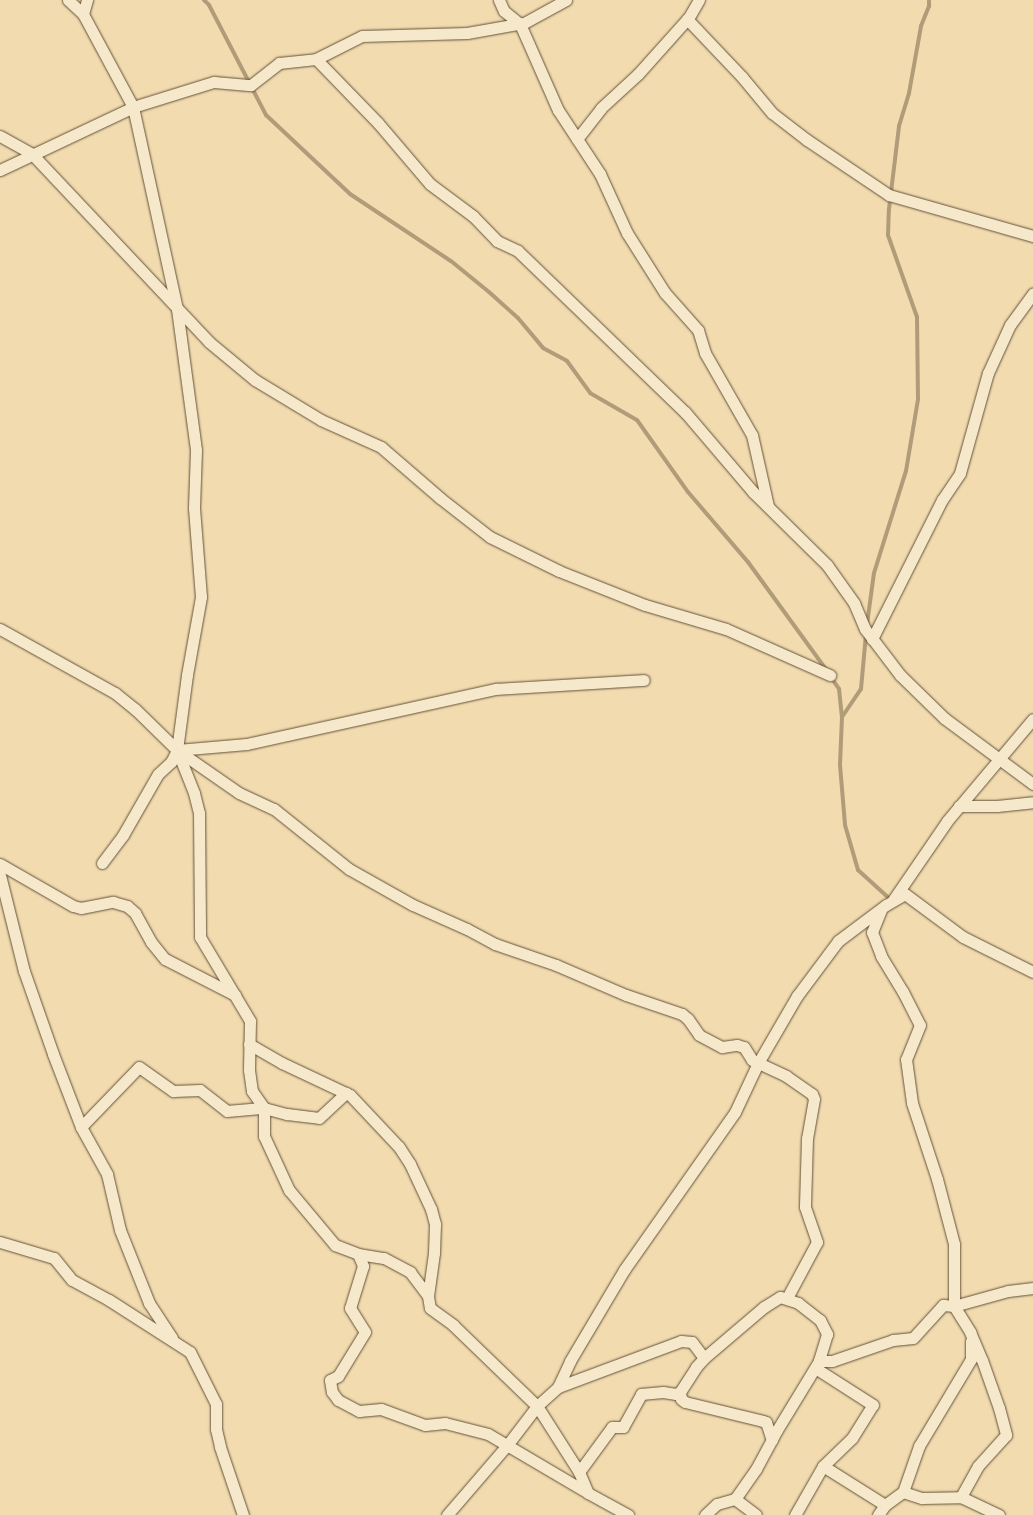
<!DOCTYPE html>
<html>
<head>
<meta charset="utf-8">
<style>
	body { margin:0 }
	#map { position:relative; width:1033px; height:1515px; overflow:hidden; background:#f1dbaf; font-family:"Old Standard TT",serif }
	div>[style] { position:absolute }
	.stream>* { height:4px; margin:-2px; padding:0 2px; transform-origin:2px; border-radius:2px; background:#b19c7a }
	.roads { filter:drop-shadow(0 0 1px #645139) drop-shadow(0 0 1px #645139) }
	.minor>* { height:11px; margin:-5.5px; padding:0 5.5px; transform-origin:5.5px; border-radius:5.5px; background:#f6e8cb }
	span { translate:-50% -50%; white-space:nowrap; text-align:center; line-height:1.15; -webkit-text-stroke:4px #f6e8cb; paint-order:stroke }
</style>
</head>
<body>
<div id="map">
	<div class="stream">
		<i style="left:204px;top:0;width:7px;rotate:45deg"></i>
		<i style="left:209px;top:5px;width:124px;rotate:62.6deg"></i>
		<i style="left:266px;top:115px;width:115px;rotate:43.2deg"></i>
		<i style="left:350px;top:194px;width:121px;rotate:33.6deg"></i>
		<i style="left:451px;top:261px;width:49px;rotate:39.2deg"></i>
		<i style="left:489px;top:292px;width:39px;rotate:42deg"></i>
		<i style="left:518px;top:318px;width:39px;rotate:50deg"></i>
		<i style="left:543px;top:348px;width:27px;rotate:28deg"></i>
		<i style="left:567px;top:361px;width:39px;rotate:54deg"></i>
		<i style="left:590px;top:393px;width:54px;rotate:29.9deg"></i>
		<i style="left:637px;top:420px;width:88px;rotate:54.7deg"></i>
		<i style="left:688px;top:492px;width:92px;rotate:49.4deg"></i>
		<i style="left:748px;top:562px;width:131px;rotate:54deg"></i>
		<i style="left:867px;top:624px;width:51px;rotate:-82.2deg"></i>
		<i style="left:874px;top:573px;width:107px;rotate:-72.6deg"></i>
		<i style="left:906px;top:471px;width:73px;rotate:-80.5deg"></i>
		<i style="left:918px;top:399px;width:82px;rotate:-90.7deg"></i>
		<i style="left:917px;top:317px;width:87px;rotate:-109.5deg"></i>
		<i style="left:888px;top:235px;width:26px;rotate:-88deg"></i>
		<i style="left:889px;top:209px;width:84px;rotate:-83.1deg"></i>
		<i style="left:899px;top:126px;width:34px;rotate:-73deg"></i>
		<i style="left:909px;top:93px;width:68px;rotate:-79.8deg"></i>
		<i style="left:921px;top:26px;width:22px;rotate:-68deg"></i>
		<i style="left:929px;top:6px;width:6px;rotate:-90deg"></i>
		<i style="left:830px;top:676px;width:16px;rotate:55deg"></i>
		<i style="left:839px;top:689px;width:28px;rotate:84deg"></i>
		<i style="left:842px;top:717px;width:48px;rotate:92.4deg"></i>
		<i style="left:840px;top:765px;width:60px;rotate:85.2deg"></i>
		<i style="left:845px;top:825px;width:47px;rotate:73.9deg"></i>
		<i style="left:858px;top:870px;width:45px;rotate:42.3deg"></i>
		<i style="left:842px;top:717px;width:34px;rotate:-56deg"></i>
		<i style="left:861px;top:689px;width:55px;rotate:-84.8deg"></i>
	</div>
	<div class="roads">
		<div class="minor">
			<i style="left:68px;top:0;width:21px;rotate:43deg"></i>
			<i style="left:83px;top:14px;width:106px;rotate:61.7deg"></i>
			<i style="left:133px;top:107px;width:207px;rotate:77.7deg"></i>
			<i style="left:177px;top:309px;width:142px;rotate:82.3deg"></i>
			<i style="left:196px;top:450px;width:58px;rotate:92deg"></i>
			<i style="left:194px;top:508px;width:89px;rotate:85.5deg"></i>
			<i style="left:201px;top:597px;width:79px;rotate:100.2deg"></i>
			<i style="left:187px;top:675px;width:76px;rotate:97.6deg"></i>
			<i style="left:177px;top:750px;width:46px;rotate:68.4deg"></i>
			<i style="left:194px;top:793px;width:21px;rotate:76deg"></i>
			<i style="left:199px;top:813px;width:124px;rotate:89.5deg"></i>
			<i style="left:200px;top:937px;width:98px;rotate:59.2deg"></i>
			<i style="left:250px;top:1021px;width:49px;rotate:91.2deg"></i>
			<i style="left:249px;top:1070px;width:21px;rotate:82deg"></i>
			<i style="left:252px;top:1091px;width:21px;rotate:55deg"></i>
			<i style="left:264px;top:1108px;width:28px;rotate:90deg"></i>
			<i style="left:264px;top:1136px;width:60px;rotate:65.2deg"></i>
			<i style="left:289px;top:1190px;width:72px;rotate:50.1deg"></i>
			<i style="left:335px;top:1245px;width:25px;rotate:21deg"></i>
			<i style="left:358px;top:1254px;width:26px;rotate:9deg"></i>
			<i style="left:384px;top:1258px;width:30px;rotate:28deg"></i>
			<i style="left:410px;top:1272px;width:30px;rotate:53deg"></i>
			<i style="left:428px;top:1296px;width:12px;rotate:81deg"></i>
			<i style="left:430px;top:1308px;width:29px;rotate:36deg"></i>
			<i style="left:453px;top:1325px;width:117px;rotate:44deg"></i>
			<i style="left:537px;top:1406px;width:78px;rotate:57.5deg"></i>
			<i style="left:579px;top:1472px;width:23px;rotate:67deg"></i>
			<i style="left:588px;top:1493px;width:46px;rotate:28.8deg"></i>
			<i style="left:499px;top:0;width:12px;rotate:66deg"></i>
			<i style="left:504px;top:11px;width:21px;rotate:39deg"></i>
			<i style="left:520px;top:24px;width:94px;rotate:66.2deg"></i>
			<i style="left:558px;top:110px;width:77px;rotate:56.7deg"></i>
			<i style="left:600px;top:174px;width:65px;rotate:65.4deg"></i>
			<i style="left:627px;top:233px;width:71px;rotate:57.7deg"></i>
			<i style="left:665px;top:293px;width:50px;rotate:48.3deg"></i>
			<i style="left:698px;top:330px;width:24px;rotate:73deg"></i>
			<i style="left:705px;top:353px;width:95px;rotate:60.2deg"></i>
			<i style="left:752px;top:435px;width:73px;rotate:77.3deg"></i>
			<i style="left:83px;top:14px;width:15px;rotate:-74deg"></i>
			<i style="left:687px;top:19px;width:80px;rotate:46.5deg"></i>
			<i style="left:742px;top:77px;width:47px;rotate:50.2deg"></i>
			<i style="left:772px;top:113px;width:44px;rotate:37.6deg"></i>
			<i style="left:807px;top:140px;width:99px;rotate:33.9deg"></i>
			<i style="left:889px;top:195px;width:150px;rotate:15.9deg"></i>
			<i style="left:316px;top:59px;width:89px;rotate:45.9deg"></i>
			<i style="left:378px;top:123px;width:80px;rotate:49.6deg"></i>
			<i style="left:430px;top:184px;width:54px;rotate:36.7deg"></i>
			<i style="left:473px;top:216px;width:35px;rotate:46deg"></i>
			<i style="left:497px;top:241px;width:23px;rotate:25deg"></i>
			<i style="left:518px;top:251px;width:232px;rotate:44deg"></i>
			<i style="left:685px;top:412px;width:105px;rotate:49.6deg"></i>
			<i style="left:753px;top:492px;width:104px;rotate:44.6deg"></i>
			<i style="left:827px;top:565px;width:47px;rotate:54.6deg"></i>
			<i style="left:854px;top:603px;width:28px;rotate:67deg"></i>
			<i style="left:865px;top:629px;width:58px;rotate:52.7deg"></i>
			<i style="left:900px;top:675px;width:62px;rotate:44.3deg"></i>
			<i style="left:944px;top:718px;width:111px;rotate:36.6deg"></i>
			<i style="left:0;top:136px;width:37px;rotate:29deg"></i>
			<i style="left:32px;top:154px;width:258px;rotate:46.7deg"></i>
			<i style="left:209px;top:342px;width:60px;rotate:39.6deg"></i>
			<i style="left:255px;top:380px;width:77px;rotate:31.2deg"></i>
			<i style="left:321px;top:420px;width:66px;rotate:24.2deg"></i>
			<i style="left:381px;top:447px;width:78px;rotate:40.8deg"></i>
			<i style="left:440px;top:498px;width:63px;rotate:38deg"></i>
			<i style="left:490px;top:537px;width:77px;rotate:26.2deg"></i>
			<i style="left:559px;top:571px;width:92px;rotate:21.6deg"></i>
			<i style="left:645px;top:605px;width:84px;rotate:16.5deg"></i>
			<i style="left:726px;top:629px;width:114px;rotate:23.9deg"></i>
			<i style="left:577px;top:139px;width:39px;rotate:-52deg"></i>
			<i style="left:601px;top:108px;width:50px;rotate:-42.6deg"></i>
			<i style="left:638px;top:74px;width:76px;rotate:-48.2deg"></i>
			<i style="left:689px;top:17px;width:20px;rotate:-60deg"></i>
			<i style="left:0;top:170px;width:147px;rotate:-25.3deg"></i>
			<i style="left:133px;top:107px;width:85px;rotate:-17.2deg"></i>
			<i style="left:214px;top:82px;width:37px;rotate:5deg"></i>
			<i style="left:251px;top:85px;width:36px;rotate:-38deg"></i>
			<i style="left:279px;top:63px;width:37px;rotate:-6deg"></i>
			<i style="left:316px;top:59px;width:51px;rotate:-26.6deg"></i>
			<i style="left:362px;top:36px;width:105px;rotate:-1.6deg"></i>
			<i style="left:467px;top:33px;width:58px;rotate:-10deg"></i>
			<i style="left:524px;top:23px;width:48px;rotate:-28.7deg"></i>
			<i style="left:0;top:629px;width:132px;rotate:29.1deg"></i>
			<i style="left:115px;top:693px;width:26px;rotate:39deg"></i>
			<i style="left:135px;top:709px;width:59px;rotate:44.3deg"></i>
			<i style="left:177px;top:750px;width:75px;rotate:34.7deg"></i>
			<i style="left:239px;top:793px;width:38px;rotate:25deg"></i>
			<i style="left:274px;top:809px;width:96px;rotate:38.7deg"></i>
			<i style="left:349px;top:869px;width:73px;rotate:29.4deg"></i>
			<i style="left:413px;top:905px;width:59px;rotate:24deg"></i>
			<i style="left:467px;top:929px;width:32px;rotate:28deg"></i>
			<i style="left:495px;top:944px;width:65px;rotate:19deg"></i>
			<i style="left:556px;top:965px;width:76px;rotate:23.2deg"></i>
			<i style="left:626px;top:995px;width:59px;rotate:18.7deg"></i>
			<i style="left:682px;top:1014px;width:8px;rotate:40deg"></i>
			<i style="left:688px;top:1019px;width:19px;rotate:55deg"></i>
			<i style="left:699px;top:1035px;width:26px;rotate:28deg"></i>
			<i style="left:722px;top:1047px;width:15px;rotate:-8deg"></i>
			<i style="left:737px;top:1045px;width:7px;rotate:16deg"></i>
			<i style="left:744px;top:1047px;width:15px;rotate:58deg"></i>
			<i style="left:752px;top:1060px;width:38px;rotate:25deg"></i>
			<i style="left:786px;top:1076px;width:32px;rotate:35deg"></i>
			<i style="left:812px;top:1094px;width:5px;rotate:68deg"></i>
			<i style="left:814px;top:1099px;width:40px;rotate:100deg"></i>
			<i style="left:807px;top:1138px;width:69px;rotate:91.7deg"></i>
			<i style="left:805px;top:1207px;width:37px;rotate:71deg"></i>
			<i style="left:817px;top:1242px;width:64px;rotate:118.2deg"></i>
			<i style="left:872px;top:639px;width:156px;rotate:-63.3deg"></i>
			<i style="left:942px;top:500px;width:32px;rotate:-56deg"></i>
			<i style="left:960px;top:473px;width:104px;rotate:-74.4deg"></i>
			<i style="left:988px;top:373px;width:53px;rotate:-65.4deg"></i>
			<i style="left:1010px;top:325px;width:39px;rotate:-54deg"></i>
			<i style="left:959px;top:806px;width:38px"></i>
			<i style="left:997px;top:806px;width:36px;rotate:-6deg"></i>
			<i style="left:102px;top:863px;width:35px;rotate:-53deg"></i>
			<i style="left:123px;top:835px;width:70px;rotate:-60.2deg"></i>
			<i style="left:158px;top:774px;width:18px;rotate:-43deg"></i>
			<i style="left:171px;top:762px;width:13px;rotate:-63deg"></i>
			<i style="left:177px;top:750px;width:70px;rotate:-4.9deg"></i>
			<i style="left:247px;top:744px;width:255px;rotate:-12.5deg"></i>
			<i style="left:496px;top:689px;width:148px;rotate:-3.5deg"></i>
			<i style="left:0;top:864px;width:84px;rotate:29.9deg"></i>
			<i style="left:73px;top:906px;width:8px;rotate:14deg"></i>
			<i style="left:81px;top:908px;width:33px;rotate:-11deg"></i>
			<i style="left:113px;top:902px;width:15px;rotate:16deg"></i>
			<i style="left:127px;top:906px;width:11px;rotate:41deg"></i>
			<i style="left:135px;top:913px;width:33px;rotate:61deg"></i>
			<i style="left:151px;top:942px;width:22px;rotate:51deg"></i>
			<i style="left:165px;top:959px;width:79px;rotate:27.2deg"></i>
			<i style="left:0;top:875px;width:99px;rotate:76deg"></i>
			<i style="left:24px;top:971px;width:88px;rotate:70.7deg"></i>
			<i style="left:53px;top:1054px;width:78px;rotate:69deg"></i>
			<i style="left:81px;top:1127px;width:54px;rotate:61deg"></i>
			<i style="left:107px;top:1174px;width:57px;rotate:76.9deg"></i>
			<i style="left:120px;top:1230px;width:79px;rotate:68.3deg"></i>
			<i style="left:149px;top:1303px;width:42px;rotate:56.7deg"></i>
			<i style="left:893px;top:900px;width:96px;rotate:-55.6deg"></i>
			<i style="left:947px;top:821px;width:133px;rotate:-49.9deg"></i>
			<i style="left:881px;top:910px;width:24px;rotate:112deg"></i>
			<i style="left:872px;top:932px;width:26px;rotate:69deg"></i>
			<i style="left:881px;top:956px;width:42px;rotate:58.6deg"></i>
			<i style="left:903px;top:992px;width:37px;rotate:63deg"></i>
			<i style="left:920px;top:1025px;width:37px;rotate:112deg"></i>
			<i style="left:906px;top:1059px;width:44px;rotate:82.2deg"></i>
			<i style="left:912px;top:1103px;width:80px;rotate:71.8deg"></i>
			<i style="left:937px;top:1179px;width:67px;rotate:75.3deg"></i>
			<i style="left:954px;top:1244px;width:62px;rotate:90deg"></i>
			<i style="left:954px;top:1306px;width:31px;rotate:58deg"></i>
			<i style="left:970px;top:1332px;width:30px;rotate:67deg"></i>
			<i style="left:982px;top:1360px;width:51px;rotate:70.5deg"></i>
			<i style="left:999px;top:1408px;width:28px;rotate:75deg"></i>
			<i style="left:1006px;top:1435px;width:42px;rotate:132.1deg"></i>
			<i style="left:978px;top:1466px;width:35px;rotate:119deg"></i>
			<i style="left:249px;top:1044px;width:38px;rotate:30deg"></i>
			<i style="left:282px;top:1063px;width:75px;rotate:25.2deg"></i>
			<i style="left:350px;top:1095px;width:71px;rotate:46.7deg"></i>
			<i style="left:399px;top:1147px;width:20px;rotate:57deg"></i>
			<i style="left:410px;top:1164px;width:50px;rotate:65deg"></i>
			<i style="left:431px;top:1209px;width:16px;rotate:75deg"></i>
			<i style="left:435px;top:1224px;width:29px;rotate:92deg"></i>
			<i style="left:434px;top:1253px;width:43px;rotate:97.9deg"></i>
			<i style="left:81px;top:1127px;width:83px;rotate:-46deg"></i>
			<i style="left:139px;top:1067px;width:42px;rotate:35.2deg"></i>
			<i style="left:173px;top:1091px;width:27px;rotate:-2deg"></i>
			<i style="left:200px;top:1090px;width:34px;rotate:38deg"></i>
			<i style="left:227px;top:1111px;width:37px;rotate:-5deg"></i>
			<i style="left:264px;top:1108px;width:24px;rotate:15deg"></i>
			<i style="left:287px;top:1114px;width:32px;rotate:7deg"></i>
			<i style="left:319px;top:1118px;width:37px;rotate:-43deg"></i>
			<i style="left:0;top:1242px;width:56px;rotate:16.5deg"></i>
			<i style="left:54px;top:1258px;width:28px;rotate:51deg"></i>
			<i style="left:72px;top:1280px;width:42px;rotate:28.4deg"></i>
			<i style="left:109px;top:1300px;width:96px;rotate:32.7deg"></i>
			<i style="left:190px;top:1352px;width:58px;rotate:63.4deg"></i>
			<i style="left:216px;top:1404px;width:25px;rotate:90deg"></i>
			<i style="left:216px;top:1429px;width:18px;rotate:77deg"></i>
			<i style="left:220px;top:1447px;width:72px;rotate:71.3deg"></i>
			<i style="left:358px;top:1254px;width:13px;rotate:67deg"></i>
			<i style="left:363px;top:1266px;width:44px;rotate:107.2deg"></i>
			<i style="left:350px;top:1308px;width:28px;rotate:58deg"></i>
			<i style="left:365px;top:1332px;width:52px;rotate:121.5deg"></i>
			<i style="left:338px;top:1376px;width:9px;rotate:153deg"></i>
			<i style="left:330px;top:1380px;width:12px;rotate:81deg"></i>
			<i style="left:332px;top:1392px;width:10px;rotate:53deg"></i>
			<i style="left:338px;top:1400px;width:24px;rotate:28deg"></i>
			<i style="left:359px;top:1411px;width:22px;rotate:-5deg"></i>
			<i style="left:381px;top:1409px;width:47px;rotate:20deg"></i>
			<i style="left:425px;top:1425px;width:20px;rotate:-6deg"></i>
			<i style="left:445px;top:1423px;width:44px;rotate:14.3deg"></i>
			<i style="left:488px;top:1434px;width:116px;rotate:30.5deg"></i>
			<i style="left:558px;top:1387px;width:131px;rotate:-20.5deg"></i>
			<i style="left:681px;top:1341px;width:11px;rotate:5deg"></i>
			<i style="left:692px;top:1342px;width:20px;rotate:53deg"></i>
			<i style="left:680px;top:1392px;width:7px;rotate:82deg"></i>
			<i style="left:681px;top:1399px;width:5px;rotate:37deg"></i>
			<i style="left:685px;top:1402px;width:80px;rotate:13.7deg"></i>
			<i style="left:763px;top:1421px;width:3px;rotate:18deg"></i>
			<i style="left:766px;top:1422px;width:19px;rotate:72deg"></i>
			<i style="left:823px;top:1466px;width:73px;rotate:32.2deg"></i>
			<i style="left:579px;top:1472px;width:56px;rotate:-53.7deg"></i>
			<i style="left:612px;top:1427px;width:11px"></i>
			<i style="left:623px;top:1427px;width:38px;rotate:-61deg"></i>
			<i style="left:641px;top:1394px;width:22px;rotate:-5deg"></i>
			<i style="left:663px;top:1392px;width:13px;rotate:9deg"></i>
			<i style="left:676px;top:1394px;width:4px;rotate:-27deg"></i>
			<i style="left:680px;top:1392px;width:30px;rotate:-57deg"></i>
			<i style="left:696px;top:1367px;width:12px;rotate:-48deg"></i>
			<i style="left:704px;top:1358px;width:79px;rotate:-40.4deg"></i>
			<i style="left:764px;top:1307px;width:19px;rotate:-32deg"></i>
			<i style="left:780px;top:1297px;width:19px;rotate:18deg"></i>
			<i style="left:798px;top:1303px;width:28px;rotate:38deg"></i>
			<i style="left:820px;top:1320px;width:16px;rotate:63deg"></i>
			<i style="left:827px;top:1334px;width:28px;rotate:107deg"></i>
			<i style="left:903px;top:1492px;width:20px;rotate:18deg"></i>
			<i style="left:922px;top:1498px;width:39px;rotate:-1deg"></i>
			<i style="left:961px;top:1497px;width:42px;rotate:25.3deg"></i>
			<i style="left:735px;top:1499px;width:26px;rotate:37deg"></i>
			<i style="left:447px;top:1515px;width:94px;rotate:-49.3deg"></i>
			<i style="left:508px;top:1444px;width:48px;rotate:-52.7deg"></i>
			<i style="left:537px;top:1406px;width:28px;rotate:-42deg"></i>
			<i style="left:558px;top:1387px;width:29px;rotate:-65deg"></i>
			<i style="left:570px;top:1361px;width:106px;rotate:-59.3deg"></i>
			<i style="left:624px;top:1270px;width:193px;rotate:-54.9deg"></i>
			<i style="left:735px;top:1112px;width:54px;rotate:-64.9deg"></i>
			<i style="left:758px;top:1063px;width:78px;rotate:-59.8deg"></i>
			<i style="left:797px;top:996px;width:69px;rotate:-53.3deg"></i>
			<i style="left:838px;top:941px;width:60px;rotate:-36.9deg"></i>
			<i style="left:886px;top:905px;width:22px;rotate:-30deg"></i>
			<i style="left:905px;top:894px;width:72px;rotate:36.6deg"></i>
			<i style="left:963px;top:937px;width:78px;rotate:26.6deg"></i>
			<i style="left:705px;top:1515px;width:16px;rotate:-43deg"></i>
			<i style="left:717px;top:1504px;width:19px;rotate:-16deg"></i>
			<i style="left:735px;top:1499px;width:37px;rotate:-55deg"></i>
			<i style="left:756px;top:1469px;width:44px;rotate:-61.7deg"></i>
			<i style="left:777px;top:1430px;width:81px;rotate:-58.7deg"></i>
			<i style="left:819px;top:1361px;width:13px"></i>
			<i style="left:832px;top:1361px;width:65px;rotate:-19deg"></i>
			<i style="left:893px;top:1340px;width:20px;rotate:-6deg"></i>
			<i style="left:913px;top:1338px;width:45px;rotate:-47.7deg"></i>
			<i style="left:943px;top:1305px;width:11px;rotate:5deg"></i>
			<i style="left:954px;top:1306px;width:56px;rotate:-15.5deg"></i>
			<i style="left:1008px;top:1291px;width:25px;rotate:-7deg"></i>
			<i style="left:795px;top:1515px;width:56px;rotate:-60.3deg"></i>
			<i style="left:823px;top:1466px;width:40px;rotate:-44deg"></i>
			<i style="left:852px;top:1438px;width:39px;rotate:-58deg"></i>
			<i style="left:873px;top:1405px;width:67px;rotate:-147.3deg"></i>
			<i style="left:878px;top:1515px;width:12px;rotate:-55deg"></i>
			<i style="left:885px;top:1505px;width:22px;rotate:-36deg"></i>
			<i style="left:903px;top:1492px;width:49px;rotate:-70.8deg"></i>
			<i style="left:919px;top:1446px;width:101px;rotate:-59.1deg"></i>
			<i style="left:971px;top:1359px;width:18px;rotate:-90deg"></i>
		</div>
	</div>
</div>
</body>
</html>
